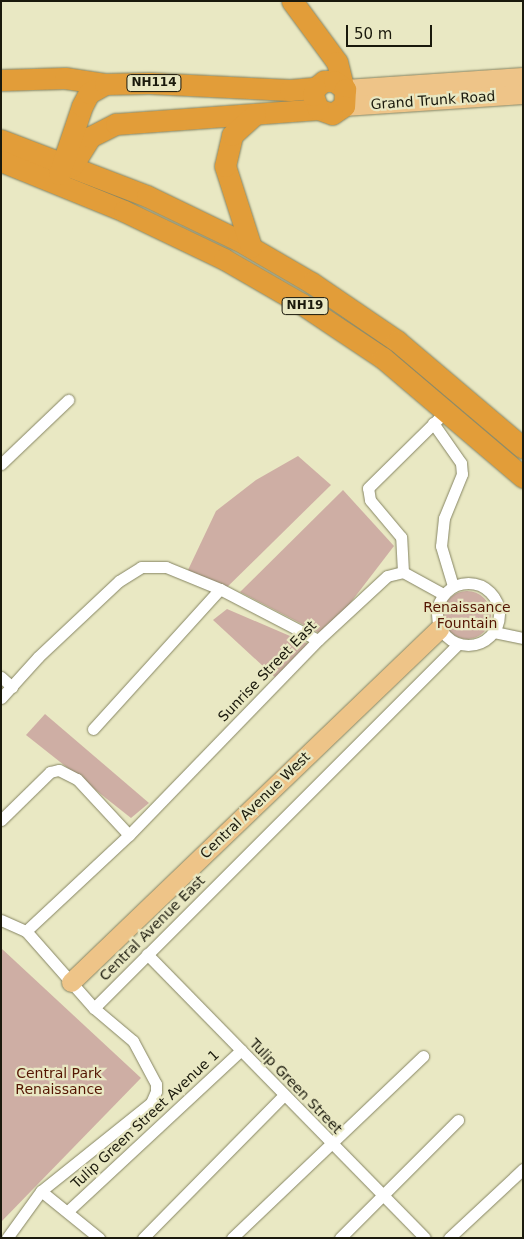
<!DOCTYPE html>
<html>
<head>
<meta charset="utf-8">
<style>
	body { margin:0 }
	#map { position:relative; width:524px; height:1239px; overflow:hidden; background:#e9e8c3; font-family:"DejaVu Sans",sans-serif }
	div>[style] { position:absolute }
	.green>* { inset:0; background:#ceaea4 }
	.round { border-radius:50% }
	.roads { filter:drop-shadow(0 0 1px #868563) drop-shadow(0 0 1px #868563) }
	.street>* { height:11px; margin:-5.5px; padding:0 5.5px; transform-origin:5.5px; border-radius:5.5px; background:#fff }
	.street>.ring { margin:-5.5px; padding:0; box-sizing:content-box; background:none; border:11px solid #fff; border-radius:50% }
	.primary>* { height:19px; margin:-9.5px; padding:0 9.5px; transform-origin:9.5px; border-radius:9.5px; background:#eec488 }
	.highway>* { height:21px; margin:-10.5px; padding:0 10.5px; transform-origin:10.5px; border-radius:10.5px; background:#e29d39 }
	span { translate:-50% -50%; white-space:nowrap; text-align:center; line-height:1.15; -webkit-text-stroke:4.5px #e9e8c3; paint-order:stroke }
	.shield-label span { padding:1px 4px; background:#e9e8c3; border:1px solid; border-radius:4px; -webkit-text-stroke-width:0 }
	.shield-label { font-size:12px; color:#1a190c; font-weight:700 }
	.street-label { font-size:14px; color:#1a190c }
	.park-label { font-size:14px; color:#551603 }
	.frame { position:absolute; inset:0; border:2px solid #1a190c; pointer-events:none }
	.scale { position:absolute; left:346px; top:25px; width:86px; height:22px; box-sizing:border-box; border:2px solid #1a190c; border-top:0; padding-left:6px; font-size:15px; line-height:18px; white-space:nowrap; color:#1a190c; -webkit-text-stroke:4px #e9e8c3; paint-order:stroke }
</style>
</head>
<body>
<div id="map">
	<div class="green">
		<i style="clip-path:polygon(298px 456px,331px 485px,216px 598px,188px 570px,216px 511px,256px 480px)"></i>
		<i style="clip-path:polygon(343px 490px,394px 546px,325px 636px,240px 592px)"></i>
		<i class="round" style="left:443px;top:591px;width:48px;height:48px"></i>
		<i style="clip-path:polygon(227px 609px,311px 645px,278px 680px,213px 620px)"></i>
		<i style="clip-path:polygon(45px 714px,149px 803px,131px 818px,26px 735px)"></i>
		<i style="clip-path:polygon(1px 948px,141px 1078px,1px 1222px)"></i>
	</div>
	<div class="roads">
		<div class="street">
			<i style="left:433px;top:423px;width:49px;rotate:55deg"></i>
			<i style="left:461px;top:463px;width:11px;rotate:85deg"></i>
			<i style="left:462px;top:474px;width:48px;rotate:112.2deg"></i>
			<i style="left:444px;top:518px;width:28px;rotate:96deg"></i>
			<i style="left:441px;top:546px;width:42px;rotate:73.3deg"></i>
			<i style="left:1px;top:464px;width:93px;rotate:-43.7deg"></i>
			<i style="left:403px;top:572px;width:35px;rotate:-93deg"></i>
			<i style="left:401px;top:537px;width:48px;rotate:-130deg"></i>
			<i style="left:370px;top:500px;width:12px;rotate:-99deg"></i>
			<i style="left:368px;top:488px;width:111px;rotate:-44.6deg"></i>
			<i class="ring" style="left:437px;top:583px;width:51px;height:51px"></i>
			<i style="left:494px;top:632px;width:30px;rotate:12deg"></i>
			<i style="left:1px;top:677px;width:15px;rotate:42deg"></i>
			<i style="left:1px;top:698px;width:55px;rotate:-47.9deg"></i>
			<i style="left:38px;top:657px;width:111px;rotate:-43.2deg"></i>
			<i style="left:119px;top:581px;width:26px;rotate:-32deg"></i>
			<i style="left:141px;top:567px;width:25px"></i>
			<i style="left:166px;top:567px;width:58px;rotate:22.2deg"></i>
			<i style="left:93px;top:729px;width:189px;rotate:-47.8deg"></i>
			<i style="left:220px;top:589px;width:110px;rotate:27.5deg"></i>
			<i style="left:1px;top:820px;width:69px;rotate:-44.4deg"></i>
			<i style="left:50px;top:772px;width:9px;rotate:-13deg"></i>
			<i style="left:59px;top:770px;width:20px;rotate:27deg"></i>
			<i style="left:77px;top:779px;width:76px;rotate:47.1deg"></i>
			<i style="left:129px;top:835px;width:272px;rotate:-45.9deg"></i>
			<i style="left:318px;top:640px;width:94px;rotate:-42.8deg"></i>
			<i style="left:387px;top:576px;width:16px;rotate:-14deg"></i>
			<i style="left:403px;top:572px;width:46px;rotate:28.8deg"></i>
			<i style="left:1px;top:920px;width:27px;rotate:24deg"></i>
			<i style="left:26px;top:931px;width:103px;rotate:48.6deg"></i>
			<i style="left:26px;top:931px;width:141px;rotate:-43deg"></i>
			<i style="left:147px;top:954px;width:397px;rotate:45.6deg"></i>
			<i style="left:41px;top:1191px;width:75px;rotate:39deg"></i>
			<i style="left:69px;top:1210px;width:235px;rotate:-42.9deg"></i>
			<i style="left:7px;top:1238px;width:58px;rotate:-54.1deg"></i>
			<i style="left:41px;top:1191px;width:141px;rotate:-38.7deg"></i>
			<i style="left:151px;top:1103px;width:13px;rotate:-67deg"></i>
			<i style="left:156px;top:1091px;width:7px;rotate:-90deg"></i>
			<i style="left:156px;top:1084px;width:49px;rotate:-118.1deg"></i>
			<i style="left:133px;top:1041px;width:51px;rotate:-139.8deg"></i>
			<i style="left:94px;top:1008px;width:515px;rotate:-45deg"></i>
			<i style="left:143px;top:1238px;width:201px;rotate:-45.4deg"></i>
			<i style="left:232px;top:1238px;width:264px;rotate:-43.6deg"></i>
			<i style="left:340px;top:1238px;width:167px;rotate:-45deg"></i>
			<i style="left:449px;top:1238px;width:101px;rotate:-43deg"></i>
		</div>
		<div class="primary">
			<i style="left:345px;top:89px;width:178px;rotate:-3.9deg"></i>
			<i style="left:344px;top:106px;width:179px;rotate:-3.8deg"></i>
			<i style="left:71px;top:982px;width:510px;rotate:-43.81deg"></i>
		</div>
		<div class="highway">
			<i style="left:292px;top:1px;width:76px;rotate:53.6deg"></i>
			<i style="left:337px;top:62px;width:25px;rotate:76deg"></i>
			<i style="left:1px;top:80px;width:64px;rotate:-1.8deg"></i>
			<i style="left:65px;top:78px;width:40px;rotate:8.5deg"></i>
			<i style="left:1px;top:140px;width:156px;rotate:21deg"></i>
			<i style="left:147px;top:196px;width:101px;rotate:25.8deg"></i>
			<i style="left:238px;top:240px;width:86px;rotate:30.2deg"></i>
			<i style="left:312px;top:283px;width:103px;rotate:34.3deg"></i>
			<i style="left:397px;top:341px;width:165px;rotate:40.3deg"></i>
			<i style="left:1px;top:161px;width:133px;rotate:22.1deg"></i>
			<i style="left:124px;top:211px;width:111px;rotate:25.6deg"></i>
			<i style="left:224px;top:259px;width:90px;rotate:30deg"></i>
			<i style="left:302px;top:304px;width:97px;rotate:33.7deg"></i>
			<i style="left:383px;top:358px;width:184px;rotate:40.4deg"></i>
			<i style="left:72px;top:166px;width:34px;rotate:-58deg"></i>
			<i style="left:90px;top:137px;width:29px;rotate:-27deg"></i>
			<i style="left:116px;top:124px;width:203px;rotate:-4.2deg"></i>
			<i style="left:59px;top:174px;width:72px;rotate:-71.3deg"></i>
			<i style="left:82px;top:106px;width:15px;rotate:-62deg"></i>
			<i style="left:89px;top:93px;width:18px;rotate:-29deg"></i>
			<i style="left:105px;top:84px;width:44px;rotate:-1.3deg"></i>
			<i style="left:149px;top:83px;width:141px;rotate:2.8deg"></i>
			<i style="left:290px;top:90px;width:25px;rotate:-5deg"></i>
			<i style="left:315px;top:88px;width:11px;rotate:-38deg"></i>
			<i style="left:324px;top:81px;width:10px"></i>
			<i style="left:334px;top:81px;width:14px;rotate:36deg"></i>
			<i style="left:345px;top:89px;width:17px;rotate:93deg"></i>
			<i style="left:344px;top:106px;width:14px;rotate:146deg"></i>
			<i style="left:332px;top:114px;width:15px;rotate:-160deg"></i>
			<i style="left:318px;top:109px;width:15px;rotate:-110deg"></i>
			<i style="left:313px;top:95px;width:7px;rotate:-74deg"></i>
			<i style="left:251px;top:247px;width:85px;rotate:-107.8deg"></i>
			<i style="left:225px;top:166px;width:32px;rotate:-77deg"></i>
			<i style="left:232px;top:135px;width:31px;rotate:-42deg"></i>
		</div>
	</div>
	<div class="shield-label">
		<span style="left:154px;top:83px">NH114</span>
		<span style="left:305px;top:306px">NH19</span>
	</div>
	<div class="street-label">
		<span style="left:433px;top:100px;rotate:-4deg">Grand Trunk Road</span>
		<span style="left:267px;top:671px;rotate:-46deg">Sunrise Street East</span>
		<span style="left:255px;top:805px;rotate:-44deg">Central Avenue West</span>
		<span style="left:152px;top:928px;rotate:-45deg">Central Avenue East</span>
		<span style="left:296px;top:1086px;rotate:46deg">Tulip Green Street</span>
		<span style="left:145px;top:1119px;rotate:-43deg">Tulip Green Street Avenue 1</span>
	</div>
	<div class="park-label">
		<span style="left:467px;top:615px">Renaissance<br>Fountain</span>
		<span style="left:59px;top:1081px">Central Park<br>Renaissance</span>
	</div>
	<div class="frame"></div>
	<div class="scale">50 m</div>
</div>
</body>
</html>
